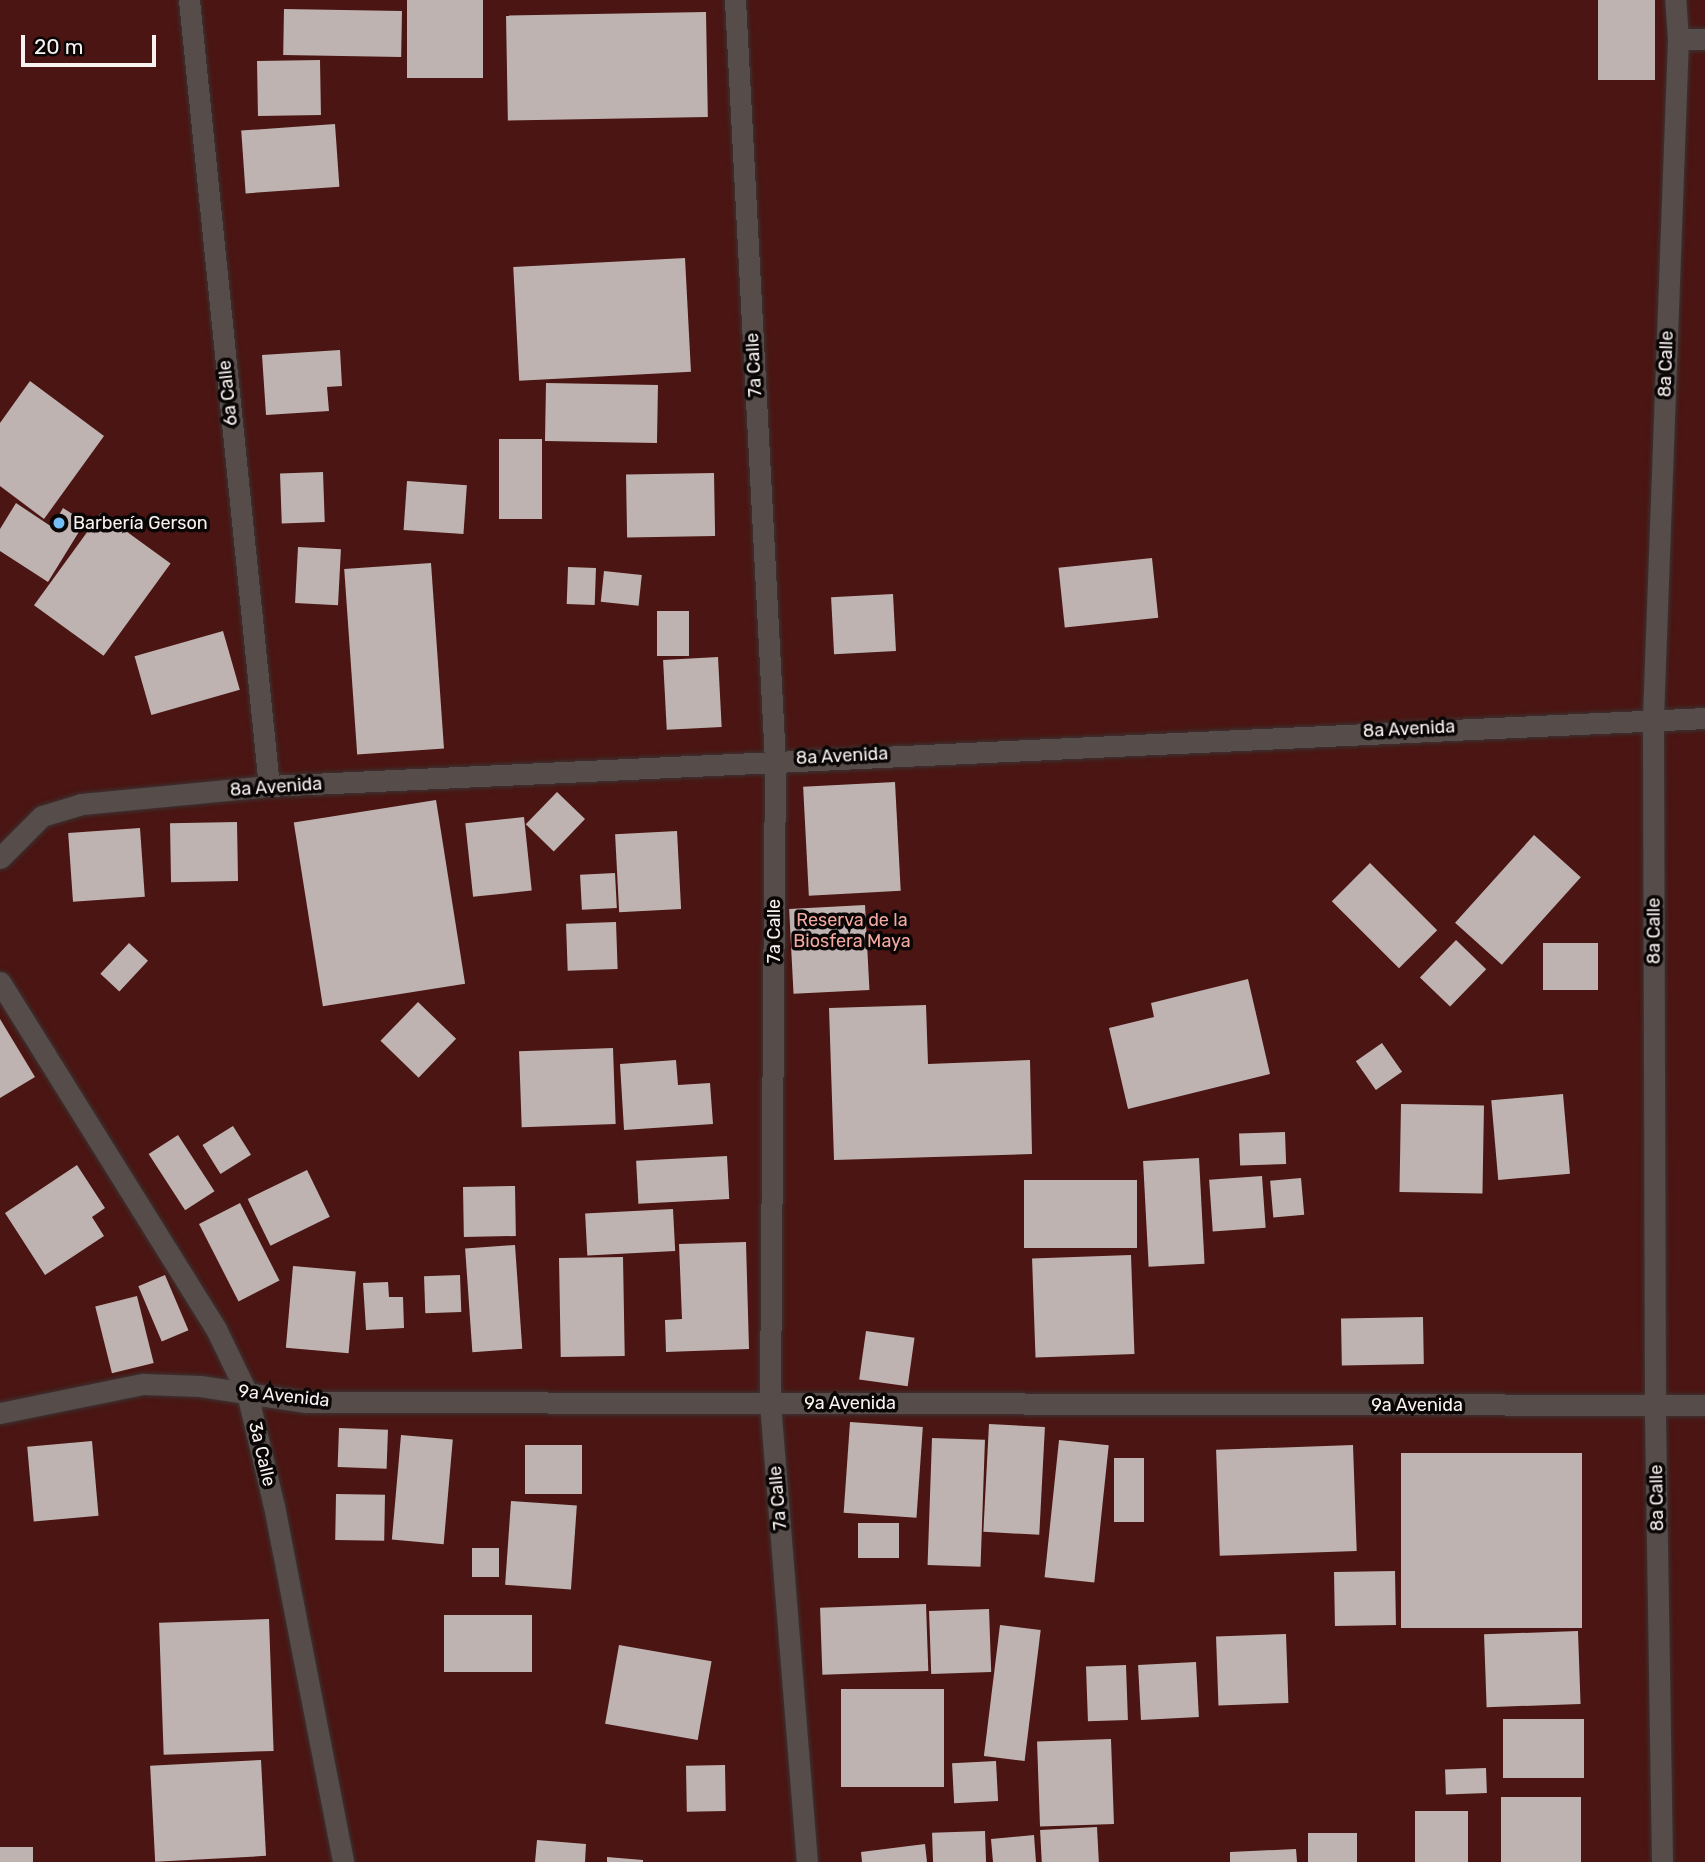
<!DOCTYPE html>
<html>
<head>
<meta charset="utf-8">
<style>
	body { margin:0 }
	#map { position:relative; width:1705px; height:1862px; overflow:hidden; background:#221918; font-family:Rubik,sans-serif }
	div>[style] { position:absolute }
	.green>* { inset:0; background:#4a1512; transform-origin:0 0 }
	.building>* { inset:0; background:#bfb3b1; transform-origin:0 0 }
	.roads { filter:drop-shadow(0 0 2px #3a3433) drop-shadow(0 0 2px #3a3433) }
	.street>* { height:21px; margin:-10.5px; padding:0 10.5px; transform-origin:10.5px; border-radius:10.5px; background:#564c4a }
	.dots>* { width:19px; height:19px; translate:-50% -50%; box-sizing:border-box; border:4px solid #090605; border-radius:50% }
	span { translate:-50% -50%; white-space:nowrap; text-align:center; line-height:1.15; -webkit-text-stroke:7px #090605; paint-order:stroke }
	.street-label { font-size:18px; color:#f8f2f1 }
	.poi-label { font-size:18px; color:#f8f2f1 }
	.left { translate:0 -50%; text-align:left }
	.park-label { font-size:18px; color:#f4a9a0 }
	.scale { position:absolute; left:21px; top:35px; width:135px; height:32px; box-sizing:border-box; border:4px solid #f8f2f1; border-top:0; padding-left:9px; font-size:21px; line-height:24px; white-space:nowrap; color:#f8f2f1; -webkit-text-stroke:5px #090605; paint-order:stroke }
</style>
</head>
<body>
<div id="map">
	<div class="green">
		<i style="left:0;top:0;width:1705px;height:1862px"></i>
	</div>
	<div class="building">
		<i style="left:407px;top:0;width:76px;height:78px"></i>
		<i style="left:1598px;top:0;width:57px;height:80px"></i>
		<i style="left:284px;top:9px;width:118px;height:46px;rotate:1deg"></i>
		<i style="left:706px;top:12px;width:105px;height:200px;rotate:89deg"></i>
		<i style="left:320px;top:60px;width:55px;height:63px;rotate:89deg"></i>
		<i style="left:335px;top:124px;width:63px;height:94px;rotate:86deg"></i>
		<i style="left:685px;top:258px;width:114px;height:172px;rotate:87deg"></i>
		<i style="clip-path:polygon(340px 350px,342px 386px,327px 387px,329px 411px,266px 415px,262px 355px)"></i>
		<i style="clip-path:polygon(30px 381px,104px 436px,44px 519px,0 486px,0 423px)"></i>
		<i style="left:546px;top:383px;width:112px;height:58px;rotate:1deg"></i>
		<i style="left:499px;top:439px;width:43px;height:80px"></i>
		<i style="left:323px;top:472px;width:50px;height:43px;rotate:88deg"></i>
		<i style="left:714px;top:473px;width:63px;height:88px;rotate:89deg"></i>
		<i style="left:407px;top:481px;width:60px;height:49px;rotate:4deg"></i>
		<i style="clip-path:polygon(16px 503px,52px 527px,63px 508px,85px 522px,48px 582px,0 551px,0 529px)"></i>
		<i style="left:101px;top:513px;width:86px;height:114px;rotate:36deg"></i>
		<i style="left:298px;top:547px;width:43px;height:56px;rotate:3deg"></i>
		<i style="left:1152px;top:558px;width:60px;height:94px;rotate:84deg"></i>
		<i style="left:431px;top:563px;width:186px;height:87px;rotate:86deg"></i>
		<i style="left:568px;top:567px;width:28px;height:37px;rotate:2deg"></i>
		<i style="left:604px;top:571px;width:38px;height:31px;rotate:6deg"></i>
		<i style="left:893px;top:594px;width:57px;height:62px;rotate:87deg"></i>
		<i style="left:657px;top:611px;width:32px;height:45px"></i>
		<i style="left:223px;top:631px;width:61px;height:92px;rotate:74deg"></i>
		<i style="left:718px;top:657px;width:70px;height:55px;rotate:87deg"></i>
		<i style="left:895px;top:782px;width:109px;height:92px;rotate:87deg"></i>
		<i style="left:557px;top:792px;width:39px;height:45px;rotate:44deg"></i>
		<i style="left:436px;top:800px;width:186px;height:144px;rotate:81deg"></i>
		<i style="left:524px;top:817px;width:74px;height:59px;rotate:84deg"></i>
		<i style="left:237px;top:822px;width:59px;height:67px;rotate:89deg"></i>
		<i style="left:140px;top:828px;width:69px;height:72px;rotate:86deg"></i>
		<i style="left:677px;top:831px;width:78px;height:62px;rotate:87deg"></i>
		<i style="left:1534px;top:835px;width:63px;height:118px;rotate:42deg"></i>
		<i style="left:1370px;top:863px;width:95px;height:54px;rotate:45deg"></i>
		<i style="left:615px;top:873px;width:35px;height:35px;rotate:87deg"></i>
		<i style="left:865px;top:905px;width:85px;height:76px;rotate:87deg"></i>
		<i style="left:616px;top:922px;width:47px;height:50px;rotate:88deg"></i>
		<i style="left:1456px;top:940px;width:42px;height:52px;rotate:44deg"></i>
		<i style="left:129px;top:943px;width:26px;height:42px;rotate:43deg"></i>
		<i style="left:1543px;top:943px;width:55px;height:47px"></i>
		<i style="clip-path:polygon(1248px 979px,1270px 1074px,1128px 1109px,1109px 1028px,1154px 1017px,1151px 1003px)"></i>
		<i style="left:418px;top:1002px;width:53px;height:54px;rotate:44deg"></i>
		<i style="clip-path:polygon(926px 1005px,928px 1064px,1030px 1060px,1032px 1154px,834px 1160px,829px 1008px)"></i>
		<i style="clip-path:polygon(0 1019px,35px 1077px,0 1098px)"></i>
		<i style="left:1382px;top:1043px;width:35px;height:32px;rotate:55deg"></i>
		<i style="left:613px;top:1048px;width:76px;height:94px;rotate:88deg"></i>
		<i style="clip-path:polygon(676px 1060px,678px 1085px,710px 1083px,713px 1124px,624px 1130px,620px 1064px)"></i>
		<i style="left:1563px;top:1094px;width:80px;height:72px;rotate:85deg"></i>
		<i style="left:1401px;top:1104px;width:83px;height:88px;rotate:1deg"></i>
		<i style="left:233px;top:1126px;width:34px;height:36px;rotate:58deg"></i>
		<i style="left:1285px;top:1132px;width:32px;height:46px;rotate:88deg"></i>
		<i style="left:178px;top:1135px;width:67px;height:35px;rotate:57deg"></i>
		<i style="left:727px;top:1156px;width:43px;height:91px;rotate:87deg"></i>
		<i style="left:1199px;top:1158px;width:106px;height:56px;rotate:87deg"></i>
		<i style="clip-path:polygon(77px 1165px,105px 1208px,92px 1217px,104px 1236px,45px 1275px,5px 1213px)"></i>
		<i style="left:307px;top:1170px;width:52px;height:66px;rotate:64deg"></i>
		<i style="left:1262px;top:1176px;width:52px;height:53px;rotate:86deg"></i>
		<i style="left:1301px;top:1178px;width:37px;height:31px;rotate:85deg"></i>
		<i style="left:1024px;top:1180px;width:113px;height:68px"></i>
		<i style="left:515px;top:1186px;width:50px;height:52px;rotate:89deg"></i>
		<i style="left:240px;top:1203px;width:87px;height:46px;rotate:63deg"></i>
		<i style="left:673px;top:1209px;width:42px;height:88px;rotate:87deg"></i>
		<i style="clip-path:polygon(746px 1242px,749px 1349px,666px 1352px,665px 1320px,682px 1319px,679px 1244px)"></i>
		<i style="left:515px;top:1245px;width:104px;height:50px;rotate:86deg"></i>
		<i style="left:1131px;top:1255px;width:99px;height:99px;rotate:88deg"></i>
		<i style="left:623px;top:1257px;width:99px;height:64px;rotate:89deg"></i>
		<i style="left:293px;top:1266px;width:63px;height:82px;rotate:5deg"></i>
		<i style="left:165px;top:1275px;width:60px;height:29px;rotate:67deg"></i>
		<i style="left:460px;top:1275px;width:37px;height:36px;rotate:88deg"></i>
		<i style="clip-path:polygon(388px 1282px,389px 1297px,403px 1297px,404px 1328px,366px 1330px,363px 1283px)"></i>
		<i style="left:137px;top:1296px;width:69px;height:43px;rotate:76deg"></i>
		<i style="left:1423px;top:1317px;width:47px;height:82px;rotate:89deg"></i>
		<i style="left:866px;top:1331px;width:49px;height:49px;rotate:8deg"></i>
		<i style="left:850px;top:1422px;width:73px;height:91px;rotate:4deg"></i>
		<i style="left:989px;top:1424px;width:56px;height:108px;rotate:3deg"></i>
		<i style="left:339px;top:1428px;width:49px;height:39px;rotate:2deg"></i>
		<i style="left:401px;top:1435px;width:52px;height:105px;rotate:5deg"></i>
		<i style="left:932px;top:1438px;width:53px;height:127px;rotate:2deg"></i>
		<i style="left:1059px;top:1440px;width:50px;height:138px;rotate:6deg"></i>
		<i style="left:92px;top:1441px;width:75px;height:65px;rotate:85deg"></i>
		<i style="left:525px;top:1445px;width:57px;height:49px"></i>
		<i style="left:1353px;top:1445px;width:106px;height:137px;rotate:88deg"></i>
		<i style="left:1401px;top:1453px;width:181px;height:175px"></i>
		<i style="left:1114px;top:1458px;width:30px;height:64px"></i>
		<i style="left:336px;top:1494px;width:49px;height:46px;rotate:1deg"></i>
		<i style="left:511px;top:1501px;width:66px;height:84px;rotate:4deg"></i>
		<i style="left:858px;top:1523px;width:41px;height:35px"></i>
		<i style="left:472px;top:1548px;width:27px;height:29px"></i>
		<i style="left:1395px;top:1571px;width:54px;height:61px;rotate:89deg"></i>
		<i style="left:926px;top:1604px;width:67px;height:106px;rotate:88deg"></i>
		<i style="left:989px;top:1609px;width:63px;height:60px;rotate:88deg"></i>
		<i style="left:444px;top:1615px;width:88px;height:57px"></i>
		<i style="left:269px;top:1619px;width:132px;height:110px;rotate:88deg"></i>
		<i style="left:1000px;top:1625px;width:41px;height:132px;rotate:7deg"></i>
		<i style="left:1578px;top:1631px;width:73px;height:94px;rotate:88deg"></i>
		<i style="left:1286px;top:1634px;width:69px;height:70px;rotate:88deg"></i>
		<i style="left:619px;top:1645px;width:94px;height:80px;rotate:10deg"></i>
		<i style="left:1196px;top:1662px;width:55px;height:58px;rotate:87deg"></i>
		<i style="left:1126px;top:1665px;width:55px;height:40px;rotate:88deg"></i>
		<i style="left:944px;top:1689px;width:98px;height:103px;rotate:90deg"></i>
		<i style="left:1503px;top:1719px;width:81px;height:59px"></i>
		<i style="left:1111px;top:1739px;width:85px;height:74px;rotate:88deg"></i>
		<i style="left:261px;top:1760px;width:96px;height:111px;rotate:87deg"></i>
		<i style="left:996px;top:1761px;width:40px;height:44px;rotate:87deg"></i>
		<i style="left:725px;top:1765px;width:46px;height:39px;rotate:89deg"></i>
		<i style="left:1486px;top:1768px;width:25px;height:41px;rotate:88deg"></i>
		<i style="left:1501px;top:1797px;width:80px;height:65px"></i>
		<i style="left:1468px;top:1811px;width:51px;height:53px;rotate:90deg"></i>
		<i style="left:1097px;top:1827px;width:35px;height:57px;rotate:87deg"></i>
		<i style="left:985px;top:1831px;width:31px;height:53px;rotate:88deg"></i>
		<i style="left:1357px;top:1833px;width:29px;height:49px;rotate:90deg"></i>
		<i style="clip-path:polygon(1034px 1835px,1036px 1862px,993px 1862px,991px 1839px)"></i>
		<i style="clip-path:polygon(537px 1840px,586px 1844px,585px 1862px,535px 1862px)"></i>
		<i style="clip-path:polygon(925px 1844px,927px 1862px,862px 1862px,861px 1852px)"></i>
		<i style="left:33px;top:1847px;width:15px;height:33px;rotate:90deg"></i>
		<i style="clip-path:polygon(1296px 1849px,1297px 1862px,1230px 1862px,1230px 1852px)"></i>
		<i style="clip-path:polygon(607px 1857px,643px 1860px,643px 1862px,607px 1862px)"></i>
	</div>
	<div class="roads">
		<div class="street">
			<i style="left:189px;top:0;width:790px;rotate:84.19deg"></i>
			<i style="left:735px;top:0;width:761px;rotate:86.99deg"></i>
			<i style="left:775px;top:760px;width:643px;rotate:90.45deg"></i>
			<i style="left:770px;top:1403px;width:460px;rotate:85.4deg"></i>
			<i style="left:1678px;top:39px;width:27px"></i>
			<i style="left:0;top:858px;width:59px;rotate:-45deg"></i>
			<i style="left:42px;top:816px;width:42px;rotate:-16.7deg"></i>
			<i style="left:82px;top:804px;width:188px;rotate:-5.5deg"></i>
			<i style="left:269px;top:786px;width:1438px;rotate:-2.71deg"></i>
			<i style="left:0;top:982px;width:409px;rotate:58.1deg"></i>
			<i style="left:216px;top:1329px;width:71px;rotate:64.2deg"></i>
			<i style="left:247px;top:1393px;width:116px;rotate:76.6deg"></i>
			<i style="left:274px;top:1506px;width:363px;rotate:79deg"></i>
			<i style="left:0;top:1413px;width:146px;rotate:-11.5deg"></i>
			<i style="left:143px;top:1384px;width:57px;rotate:2deg"></i>
			<i style="left:200px;top:1386px;width:107px;rotate:8.6deg"></i>
			<i style="left:306px;top:1402px;width:1399px;rotate:0.12deg"></i>
			<i style="left:1662px;top:1862px;width:456px;rotate:-90.9deg"></i>
			<i style="left:1655px;top:1406px;width:689px;rotate:-90.17deg"></i>
			<i style="left:1653px;top:717px;width:678px;rotate:-87.89deg"></i>
			<i style="left:1678px;top:39px;width:39px;rotate:-94deg"></i>
		</div>
	</div>
	<div class="dots">
		<i style="left:59px;top:523px;background:#74c0f6"></i>
	</div>
	<div class="street-label">
		<span style="left:1666px;top:364px;rotate:-88deg">8a Calle</span>
		<span style="left:754px;top:365px;rotate:-93deg">7a Calle</span>
		<span style="left:228px;top:393px;rotate:-96deg">6a Calle</span>
		<span style="left:1409px;top:729px;rotate:-3deg">8a Avenida</span>
		<span style="left:842px;top:756px;rotate:-3deg">8a Avenida</span>
		<span style="left:276px;top:787px;rotate:-4deg">8a Avenida</span>
		<span style="left:774px;top:931px;rotate:-90deg">7a Calle</span>
		<span style="left:1654px;top:931px;rotate:-90deg">8a Calle</span>
		<span style="left:284px;top:1396px;rotate:6deg">9a Avenida</span>
		<span style="left:850px;top:1403px">9a Avenida</span>
		<span style="left:1417px;top:1405px">9a Avenida</span>
		<span style="left:262px;top:1454px;rotate:77deg">3a Calle</span>
		<span style="left:778px;top:1498px;rotate:-95deg">7a Calle</span>
		<span style="left:1657px;top:1498px;rotate:-91deg">8a Calle</span>
	</div>
	<div class="poi-label">
		<span class="left" style="left:73px;top:523px">Barbería Gerson</span>
	</div>
	<div class="park-label">
		<span style="left:852px;top:931px">Reserva de la<br>Biosfera Maya</span>
	</div>
	<div class="scale">20 m</div>
</div>
</body>
</html>
